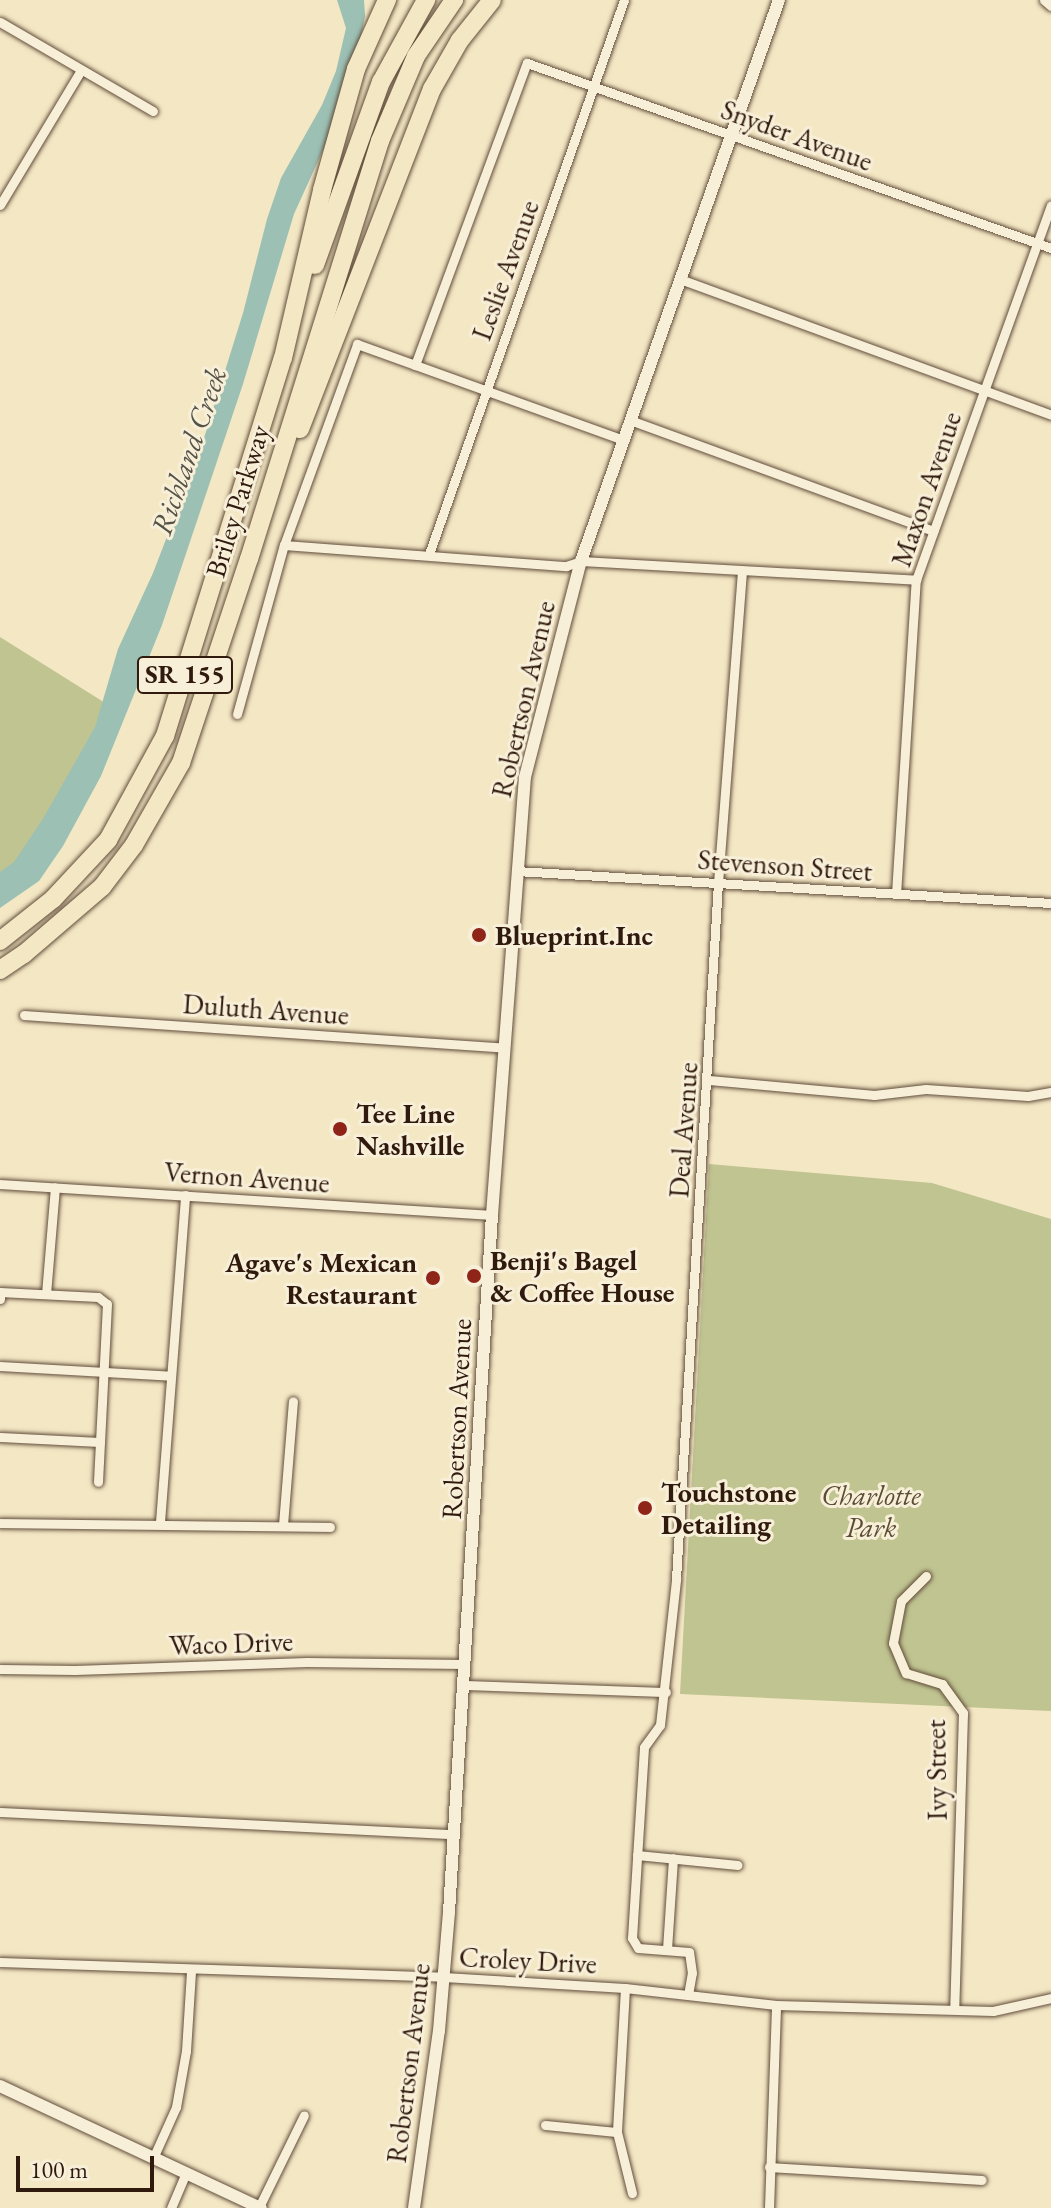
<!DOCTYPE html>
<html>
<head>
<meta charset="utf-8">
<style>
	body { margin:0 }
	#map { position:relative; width:1051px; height:2208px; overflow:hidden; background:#f4e7c4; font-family:"EB Garamond",serif }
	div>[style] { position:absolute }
	.green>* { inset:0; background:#c0c491 }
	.water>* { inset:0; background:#9cc0b4 }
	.stream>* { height:3px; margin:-1.5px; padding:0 1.5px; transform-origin:1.5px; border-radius:1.5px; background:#9cc0b4 }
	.roads { filter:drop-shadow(0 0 2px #614d3b) drop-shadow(0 0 2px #614d3b) }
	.minor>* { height:9px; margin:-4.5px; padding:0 4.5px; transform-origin:4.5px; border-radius:4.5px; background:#f8efd9 }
	.tertiary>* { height:12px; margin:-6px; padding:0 6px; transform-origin:6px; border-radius:6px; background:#f8efd9 }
	.motorway>* { height:18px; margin:-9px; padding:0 9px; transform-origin:9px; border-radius:9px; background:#f4e7c4 }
	.dots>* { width:22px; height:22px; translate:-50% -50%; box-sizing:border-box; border:4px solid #f8efd9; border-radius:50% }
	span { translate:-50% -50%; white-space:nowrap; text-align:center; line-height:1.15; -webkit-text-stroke:6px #f8efd9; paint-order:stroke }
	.shield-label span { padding:2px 6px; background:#f8efd9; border:2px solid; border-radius:6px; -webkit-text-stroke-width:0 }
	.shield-label { font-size:26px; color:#301a0d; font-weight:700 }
	.street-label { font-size:28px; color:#301a0d }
	.poi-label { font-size:28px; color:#301a0d; font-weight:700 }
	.left { translate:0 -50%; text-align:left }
	.right { translate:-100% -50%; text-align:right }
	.park-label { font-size:28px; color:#5b4d35; font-style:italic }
	.water-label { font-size:30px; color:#565447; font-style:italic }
	.scale { position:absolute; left:16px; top:2156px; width:138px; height:36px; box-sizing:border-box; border:4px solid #301a0d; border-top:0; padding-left:10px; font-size:24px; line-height:28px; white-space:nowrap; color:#301a0d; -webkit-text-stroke:6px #f8efd9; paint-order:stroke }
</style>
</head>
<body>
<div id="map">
	<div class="green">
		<i style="clip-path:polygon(0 637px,110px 706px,60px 815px,0 881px)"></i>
		<i style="clip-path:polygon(709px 1164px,932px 1183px,1051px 1219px,1051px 1711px,680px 1694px)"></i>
	</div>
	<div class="water">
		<i style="clip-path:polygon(337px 0,361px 0,365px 16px,359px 49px,335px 124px,294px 214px,243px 384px,162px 625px,101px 776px,63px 846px,39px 881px,0 908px,0 872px,14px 862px,44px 817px,95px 727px,118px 649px,153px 573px,200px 451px,243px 313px,267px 219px,281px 178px,322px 105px,336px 71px,346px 28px)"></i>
	</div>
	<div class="stream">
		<i style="left:362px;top:0;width:16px;rotate:86deg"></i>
	</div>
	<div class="roads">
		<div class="minor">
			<i style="left:1044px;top:0;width:9px;rotate:41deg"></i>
			<i style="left:0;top:22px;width:177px;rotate:30.2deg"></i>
			<i style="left:0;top:205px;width:157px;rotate:-59deg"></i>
			<i style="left:680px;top:279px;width:395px;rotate:20.1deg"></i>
			<i style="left:415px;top:365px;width:322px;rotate:-69.7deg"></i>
			<i style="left:527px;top:63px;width:556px;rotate:19.45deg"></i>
			<i style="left:630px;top:420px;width:323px;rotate:20.1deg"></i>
			<i style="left:284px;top:545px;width:283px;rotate:4.3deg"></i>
			<i style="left:566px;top:566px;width:16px;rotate:-18deg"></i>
			<i style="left:581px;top:561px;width:336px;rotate:3.2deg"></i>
			<i style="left:429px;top:554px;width:587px;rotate:-70.61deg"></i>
			<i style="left:237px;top:714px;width:175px;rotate:-74.5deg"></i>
			<i style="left:284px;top:545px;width:214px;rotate:-70deg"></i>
			<i style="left:357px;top:344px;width:284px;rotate:19.8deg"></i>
			<i style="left:516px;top:871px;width:536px;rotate:3.42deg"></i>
			<i style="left:896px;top:894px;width:315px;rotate:-86.4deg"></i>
			<i style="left:916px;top:580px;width:398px;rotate:-70.2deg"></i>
			<i style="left:24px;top:1015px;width:482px;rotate:3.9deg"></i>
			<i style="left:709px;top:1080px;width:166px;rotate:5.2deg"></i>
			<i style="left:874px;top:1095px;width:52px;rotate:-6.6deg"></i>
			<i style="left:926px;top:1089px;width:102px;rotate:3.9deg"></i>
			<i style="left:1028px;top:1096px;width:23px;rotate:-10deg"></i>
			<i style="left:0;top:1184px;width:493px;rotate:3.6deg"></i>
			<i style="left:46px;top:1294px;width:107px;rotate:-85.2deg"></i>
			<i style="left:0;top:1299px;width:7px;rotate:-90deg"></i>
			<i style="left:0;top:1292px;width:98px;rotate:2.9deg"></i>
			<i style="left:98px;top:1297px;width:11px;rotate:38deg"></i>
			<i style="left:107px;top:1304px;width:178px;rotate:92.9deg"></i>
			<i style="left:0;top:1366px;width:171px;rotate:3.3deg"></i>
			<i style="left:0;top:1437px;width:100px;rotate:2.9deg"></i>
			<i style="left:160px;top:1522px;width:328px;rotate:-85.6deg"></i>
			<i style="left:0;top:1523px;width:330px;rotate:0.7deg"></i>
			<i style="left:283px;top:1525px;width:124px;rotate:-85.4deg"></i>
			<i style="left:926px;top:1576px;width:35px;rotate:135deg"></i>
			<i style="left:901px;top:1601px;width:43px;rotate:100.8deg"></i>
			<i style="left:893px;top:1643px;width:33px;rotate:67deg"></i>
			<i style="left:906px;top:1673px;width:38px;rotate:17deg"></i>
			<i style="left:942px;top:1684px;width:36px;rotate:54deg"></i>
			<i style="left:963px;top:1713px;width:296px;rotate:91.7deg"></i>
			<i style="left:0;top:1669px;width:75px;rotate:0.8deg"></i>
			<i style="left:75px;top:1670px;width:232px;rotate:-2deg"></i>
			<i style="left:307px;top:1662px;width:157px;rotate:0.7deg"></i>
			<i style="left:463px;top:1685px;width:203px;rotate:2deg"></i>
			<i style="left:0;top:1812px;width:454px;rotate:2.8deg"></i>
			<i style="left:637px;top:1855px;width:101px;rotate:5.7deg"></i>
			<i style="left:667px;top:1949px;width:91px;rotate:-86.2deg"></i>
			<i style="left:0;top:1962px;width:444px;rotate:1.9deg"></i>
			<i style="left:444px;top:1977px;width:181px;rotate:3.5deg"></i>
			<i style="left:625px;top:1988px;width:152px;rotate:6.4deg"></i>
			<i style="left:776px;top:2005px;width:217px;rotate:1.6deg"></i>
			<i style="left:993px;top:2011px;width:59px;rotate:-12.6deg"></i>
			<i style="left:625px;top:1988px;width:144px;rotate:93.2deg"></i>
			<i style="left:617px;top:2132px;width:63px;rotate:76.2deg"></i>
			<i style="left:688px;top:1995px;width:22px;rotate:-80deg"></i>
			<i style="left:692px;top:1973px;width:21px;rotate:-98deg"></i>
			<i style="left:689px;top:1952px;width:51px;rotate:-175.5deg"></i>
			<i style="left:638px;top:1948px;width:12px;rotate:-121deg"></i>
			<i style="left:632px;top:1938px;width:191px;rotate:-86.4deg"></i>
			<i style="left:644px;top:1747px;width:27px;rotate:-54deg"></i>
			<i style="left:660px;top:1725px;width:147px;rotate:-83.7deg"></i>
			<i style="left:676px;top:1579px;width:697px;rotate:-86.55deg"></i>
			<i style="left:718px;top:883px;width:313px;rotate:-85.6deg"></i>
			<i style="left:545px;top:2125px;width:72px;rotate:5.6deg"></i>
			<i style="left:154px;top:2156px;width:54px;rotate:-65.8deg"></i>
			<i style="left:176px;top:2107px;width:57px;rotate:-79.9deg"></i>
			<i style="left:186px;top:2051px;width:80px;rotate:-86.4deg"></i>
			<i style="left:769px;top:2167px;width:213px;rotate:3.5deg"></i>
			<i style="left:259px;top:2207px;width:102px;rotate:-63.9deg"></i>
			<i style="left:171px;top:2208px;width:38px;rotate:-67deg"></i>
			<i style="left:769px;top:2208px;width:203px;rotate:-88deg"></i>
		</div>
		<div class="tertiary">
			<i style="left:0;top:2086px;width:288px;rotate:25.1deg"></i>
			<i style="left:414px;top:2208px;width:179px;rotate:-82deg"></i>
			<i style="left:439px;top:2031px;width:119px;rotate:-85.2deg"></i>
			<i style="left:449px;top:1912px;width:698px;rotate:-86.47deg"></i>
			<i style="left:492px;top:1215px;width:439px;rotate:-85.7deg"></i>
			<i style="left:525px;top:777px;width:223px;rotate:-75.5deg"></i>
			<i style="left:581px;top:561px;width:595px;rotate:-70.56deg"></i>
		</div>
		<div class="motorway">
			<i style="left:315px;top:265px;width:195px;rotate:-70.2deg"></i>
			<i style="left:381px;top:82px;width:94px;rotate:-61.2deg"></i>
			<i style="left:300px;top:429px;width:365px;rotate:-68.8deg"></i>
			<i style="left:432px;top:89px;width:56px;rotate:-60.3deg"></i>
			<i style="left:460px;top:40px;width:51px;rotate:-51.3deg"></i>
			<i style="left:0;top:941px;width:68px;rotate:-38.4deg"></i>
			<i style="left:53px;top:899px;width:81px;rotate:-47deg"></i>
			<i style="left:108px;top:840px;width:119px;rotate:-61.3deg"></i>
			<i style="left:165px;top:736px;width:396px;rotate:-72.7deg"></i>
			<i style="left:283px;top:358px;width:172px;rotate:-76.9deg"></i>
			<i style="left:322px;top:190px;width:126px;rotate:-74.3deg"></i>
			<i style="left:356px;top:69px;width:76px;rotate:-65.8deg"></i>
			<i style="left:0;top:970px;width:29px;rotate:-34deg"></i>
			<i style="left:24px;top:954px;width:103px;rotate:-40.7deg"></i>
			<i style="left:102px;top:887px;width:53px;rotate:-52.7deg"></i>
			<i style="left:134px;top:845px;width:95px;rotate:-60.2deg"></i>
			<i style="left:181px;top:763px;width:215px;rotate:-71.6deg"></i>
			<i style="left:249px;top:559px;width:438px;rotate:-72.6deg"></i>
			<i style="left:380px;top:141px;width:92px;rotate:-67deg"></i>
			<i style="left:416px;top:56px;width:68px;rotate:-55.8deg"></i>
		</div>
	</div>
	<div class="dots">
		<i style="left:479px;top:935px;background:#8f2418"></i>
		<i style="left:340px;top:1129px;background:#8f2418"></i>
		<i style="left:474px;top:1276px;background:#8f2418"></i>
		<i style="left:433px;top:1278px;background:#8f2418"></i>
		<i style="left:645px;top:1508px;background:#8f2418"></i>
	</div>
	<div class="shield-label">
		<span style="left:185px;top:675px">SR 155</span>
	</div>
	<div class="street-label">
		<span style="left:797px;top:135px;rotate:20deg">Snyder Avenue</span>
		<span style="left:505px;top:270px;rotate:-70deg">Leslie Avenue</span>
		<span style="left:926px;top:489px;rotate:-71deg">Maxon Avenue</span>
		<span style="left:237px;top:501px;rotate:-73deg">Briley Parkway</span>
		<span style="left:523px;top:699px;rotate:-77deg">Robertson Avenue</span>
		<span style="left:785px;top:865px;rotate:4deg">Stevenson Street</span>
		<span style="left:266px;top:1009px;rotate:4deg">Duluth Avenue</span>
		<span style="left:683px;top:1130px;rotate:-86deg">Deal Avenue</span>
		<span style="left:247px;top:1177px;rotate:4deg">Vernon Avenue</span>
		<span style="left:456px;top:1419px;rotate:-87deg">Robertson Avenue</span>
		<span style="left:231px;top:1643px;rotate:-2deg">Waco Drive</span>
		<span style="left:936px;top:1770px;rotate:-91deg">Ivy Street</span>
		<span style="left:528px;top:1960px;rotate:3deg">Croley Drive</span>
		<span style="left:408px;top:2063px;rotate:-83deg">Robertson Avenue</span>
	</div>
	<div class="poi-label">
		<span class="left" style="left:495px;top:935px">Blueprint.Inc</span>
		<span class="left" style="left:356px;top:1129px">Tee Line<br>Nashville</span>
		<span class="left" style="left:490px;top:1276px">Benji's Bagel<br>&amp; Coffee House</span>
		<span class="right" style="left:417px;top:1278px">Agave's Mexican<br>Restaurant</span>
		<span class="left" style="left:661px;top:1508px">Touchstone<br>Detailing</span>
	</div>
	<div class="park-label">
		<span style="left:871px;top:1511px">Charlotte<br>Park</span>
	</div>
	<div class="water-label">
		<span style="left:189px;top:451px;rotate:-71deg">Richland Creek</span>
	</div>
	<div class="scale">100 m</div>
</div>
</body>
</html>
